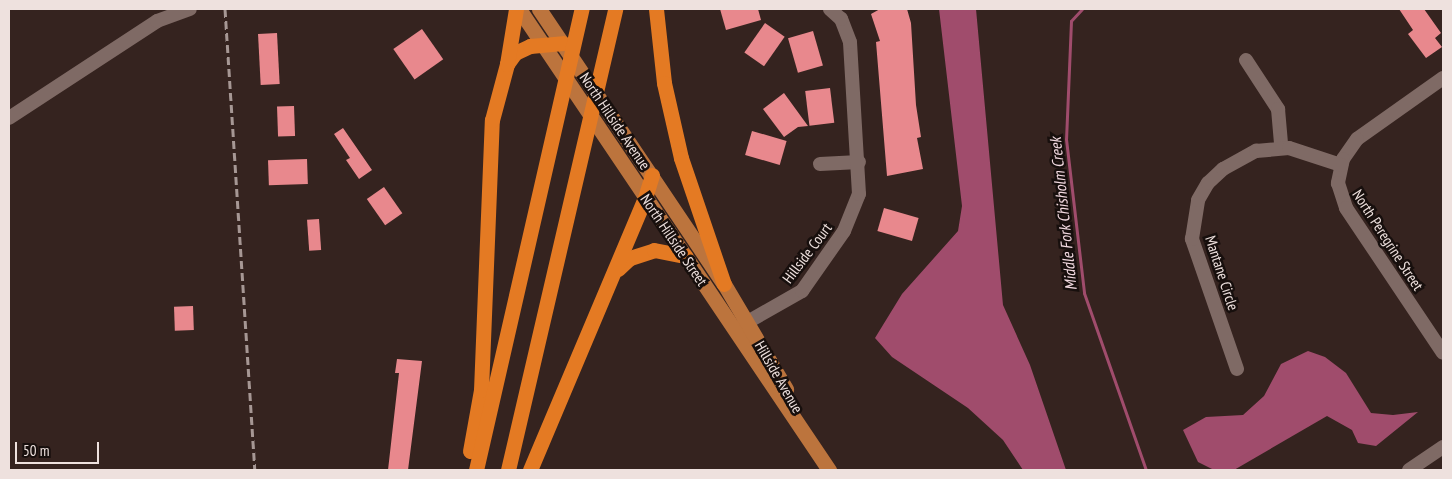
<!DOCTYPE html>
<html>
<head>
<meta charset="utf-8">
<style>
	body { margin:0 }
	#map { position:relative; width:1452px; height:479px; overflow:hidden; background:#35231f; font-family:"PT Sans Narrow",sans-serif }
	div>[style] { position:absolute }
	.water>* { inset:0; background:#a04c6c }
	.stream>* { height:3px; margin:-1.5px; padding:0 1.5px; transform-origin:1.5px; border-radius:1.5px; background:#a04c6c }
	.building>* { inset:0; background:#e8888d; transform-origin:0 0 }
	.minor>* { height:14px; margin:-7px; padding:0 7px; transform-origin:7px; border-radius:7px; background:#7f6a65 }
	.major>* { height:15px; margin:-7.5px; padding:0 7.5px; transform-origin:7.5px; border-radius:7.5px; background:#bc743d }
	.highway>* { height:15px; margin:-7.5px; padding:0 7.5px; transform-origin:7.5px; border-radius:7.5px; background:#e47a23 }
	.rail>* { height:3px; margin-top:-1.5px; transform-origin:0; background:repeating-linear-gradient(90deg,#a69794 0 8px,transparent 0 12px) }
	span { translate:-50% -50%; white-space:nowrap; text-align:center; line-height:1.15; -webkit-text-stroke:5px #170f0d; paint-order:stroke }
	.street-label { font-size:15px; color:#eee1de }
	.water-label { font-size:16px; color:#f3dae1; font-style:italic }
	.frame { position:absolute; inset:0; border:10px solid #eee1de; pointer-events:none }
	.scale { position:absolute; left:15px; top:442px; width:84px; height:22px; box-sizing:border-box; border:2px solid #eee1de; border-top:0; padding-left:6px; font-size:15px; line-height:18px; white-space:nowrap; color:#eee1de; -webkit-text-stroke:4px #170f0d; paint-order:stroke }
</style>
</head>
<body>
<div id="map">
	<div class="water">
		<i style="clip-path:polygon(939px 9px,976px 9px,1003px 305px,1030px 365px,1066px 470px,1023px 470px,1003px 440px,968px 408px,892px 357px,875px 338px,902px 294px,958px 231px,962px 206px)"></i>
		<i style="clip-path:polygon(1308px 351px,1325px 357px,1346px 373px,1371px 413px,1393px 415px,1418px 412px,1376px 446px,1358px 443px,1352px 430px,1327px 416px,1234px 470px,1214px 470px,1198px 462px,1183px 430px,1206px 417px,1243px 415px,1264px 396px,1281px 364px)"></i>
	</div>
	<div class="stream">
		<i style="left:1082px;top:9px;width:16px;rotate:133deg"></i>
		<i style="left:1071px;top:21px;width:118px;rotate:92.4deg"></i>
		<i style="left:1066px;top:139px;width:155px;rotate:83.3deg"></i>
		<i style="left:1084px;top:293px;width:188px;rotate:70.7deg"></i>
	</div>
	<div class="building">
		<i style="clip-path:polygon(720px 9px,758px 9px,761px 20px,726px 30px)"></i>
		<i style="clip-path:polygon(880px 9px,907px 9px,911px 23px,916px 105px,921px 137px,917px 138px,923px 169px,887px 176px,876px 42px,880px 41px,871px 14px)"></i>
		<i style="clip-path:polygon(1399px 9px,1424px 9px,1441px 33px,1435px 38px,1442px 47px,1426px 58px,1408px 34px,1413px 30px)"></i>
		<i style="left:765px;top:23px;width:24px;height:36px;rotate:35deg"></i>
		<i style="left:422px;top:29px;width:37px;height:35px;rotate:55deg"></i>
		<i style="left:813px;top:31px;width:36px;height:26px;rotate:74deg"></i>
		<i style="left:277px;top:33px;width:51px;height:19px;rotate:87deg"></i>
		<i style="left:830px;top:88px;width:35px;height:25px;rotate:83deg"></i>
		<i style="clip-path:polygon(784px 93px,808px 126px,798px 127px,784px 137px,763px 109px)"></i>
		<i style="left:294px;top:106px;width:30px;height:17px;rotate:88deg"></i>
		<i style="clip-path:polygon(343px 128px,372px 170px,359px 179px,346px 160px,350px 158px,334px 134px)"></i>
		<i style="left:752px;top:131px;width:36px;height:25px;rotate:16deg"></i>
		<i style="left:307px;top:159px;width:25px;height:39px;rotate:88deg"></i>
		<i style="left:384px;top:187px;width:32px;height:21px;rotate:55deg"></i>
		<i style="left:884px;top:208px;width:36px;height:24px;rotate:16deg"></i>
		<i style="left:319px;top:219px;width:31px;height:12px;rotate:86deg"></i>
		<i style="left:193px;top:306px;width:24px;height:19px;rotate:88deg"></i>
		<i style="clip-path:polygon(397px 359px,422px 361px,408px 470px,388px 470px,399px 373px,395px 373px)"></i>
	</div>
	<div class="minor">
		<i style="left:1246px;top:60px;width:59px;rotate:56.9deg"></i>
		<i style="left:1278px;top:109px;width:38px;rotate:85deg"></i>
		<i style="left:1443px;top:78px;width:105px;rotate:144.7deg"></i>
		<i style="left:1357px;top:139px;width:24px;rotate:125deg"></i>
		<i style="left:1343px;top:159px;width:25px;rotate:102deg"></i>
		<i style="left:1338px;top:183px;width:26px;rotate:72deg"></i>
		<i style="left:1346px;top:208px;width:174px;rotate:56.2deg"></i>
		<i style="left:9px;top:118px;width:177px;rotate:-33.2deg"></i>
		<i style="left:157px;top:21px;width:35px;rotate:-20deg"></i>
		<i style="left:820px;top:164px;width:39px;rotate:-3deg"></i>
		<i style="left:737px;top:328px;width:75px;rotate:-29.6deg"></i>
		<i style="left:802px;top:291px;width:73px;rotate:-55deg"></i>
		<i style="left:844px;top:231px;width:40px;rotate:-68deg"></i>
		<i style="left:859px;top:194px;width:152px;rotate:-93.4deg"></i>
		<i style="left:850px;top:42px;width:25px;rotate:-111deg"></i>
		<i style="left:841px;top:19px;width:15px;rotate:-138deg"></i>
		<i style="left:1237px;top:369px;width:138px;rotate:-109.1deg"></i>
		<i style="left:1192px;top:239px;width:39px;rotate:-81deg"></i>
		<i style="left:1198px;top:200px;width:20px;rotate:-60deg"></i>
		<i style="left:1208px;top:183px;width:21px;rotate:-43deg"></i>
		<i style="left:1223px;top:169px;width:38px;rotate:-29deg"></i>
		<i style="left:1256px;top:151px;width:33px;rotate:-5deg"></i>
		<i style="left:1289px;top:148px;width:55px;rotate:18.1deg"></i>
		<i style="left:1409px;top:470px;width:41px;rotate:-34.1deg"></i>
	</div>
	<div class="major">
		<i style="left:519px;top:9px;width:556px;rotate:56.08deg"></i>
		<i style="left:539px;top:9px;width:331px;rotate:56.1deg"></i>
		<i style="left:724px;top:284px;width:122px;rotate:59.4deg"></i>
	</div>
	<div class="highway">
		<i style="left:656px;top:9px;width:74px;rotate:83.8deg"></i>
		<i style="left:664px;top:83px;width:77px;rotate:77.2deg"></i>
		<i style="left:681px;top:158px;width:133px;rotate:71.2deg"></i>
		<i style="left:507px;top:64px;width:14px;rotate:-54deg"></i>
		<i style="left:515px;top:53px;width:17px;rotate:-25deg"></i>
		<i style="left:530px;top:46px;width:33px;rotate:-5deg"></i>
		<i style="left:618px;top:269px;width:16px;rotate:-43deg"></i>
		<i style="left:630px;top:258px;width:25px;rotate:-18deg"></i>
		<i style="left:654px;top:250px;width:32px;rotate:11deg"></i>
		<i style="left:470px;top:451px;width:62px;rotate:-79.8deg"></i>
		<i style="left:481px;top:390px;width:270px;rotate:-87.7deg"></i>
		<i style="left:492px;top:120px;width:58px;rotate:-75deg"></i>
		<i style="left:507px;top:64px;width:56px;rotate:-80.7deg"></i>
		<i style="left:476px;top:470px;width:473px;rotate:-77.1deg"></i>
		<i style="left:508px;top:470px;width:473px;rotate:-76.9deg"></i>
		<i style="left:530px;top:470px;width:295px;rotate:-67.1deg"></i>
		<i style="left:645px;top:198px;width:24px;rotate:-73deg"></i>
	</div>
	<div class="rail">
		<i style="left:225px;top:9px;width:462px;rotate:86.3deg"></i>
	</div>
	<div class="street-label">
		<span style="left:615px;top:121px;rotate:56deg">North Hillside Avenue</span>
		<span style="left:674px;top:240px;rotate:56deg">North Hillside Street</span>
		<span style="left:1388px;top:240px;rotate:57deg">North Peregrine Street</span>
		<span style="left:807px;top:253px;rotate:-53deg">Hillside Court</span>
		<span style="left:1222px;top:273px;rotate:72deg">Mantane Circle</span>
		<span style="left:779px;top:377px;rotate:60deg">Hillside Avenue</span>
	</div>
	<div class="water-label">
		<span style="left:1063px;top:214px;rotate:-96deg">Middle Fork Chisholm Creek</span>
	</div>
	<div class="frame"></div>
	<div class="scale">50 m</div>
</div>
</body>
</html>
